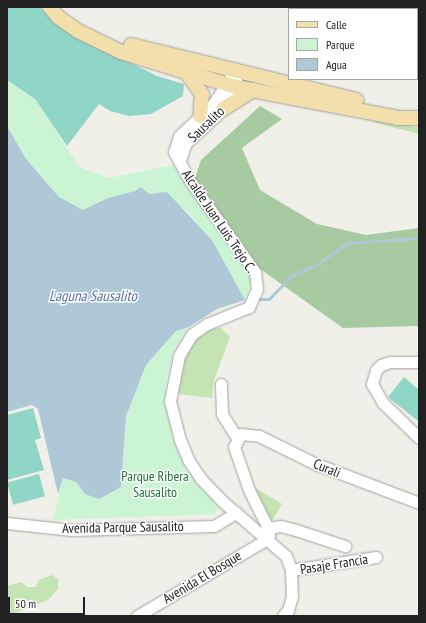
<!DOCTYPE html>
<html>
<head>
<meta charset="utf-8">
<style>
	body { margin:0 }
	#map { position:relative; width:426px; height:623px; overflow:hidden; background:#f0efe8; font-family:"PT Sans Narrow",sans-serif }
	div>[style] { position:absolute }
	.grass>* { inset:0; background:#c4e4b4 }
	.forest>* { inset:0; background:#a7cba1 }
	.park>* { inset:0; background:#cbf4d5 }
	.pitch>* { inset:0; background:#8fd6c6; transform-origin:0 0 }
	.water>* { inset:0; background:#aec8d8 }
	.stream>* { height:3px; margin:-1.5px; padding:0 1.5px; transform-origin:1.5px; border-radius:1.5px; background:#aec8d8 }
	.roads { filter:drop-shadow(0 0 1px #a2a2a2) drop-shadow(0 0 1px #a2a2a2) }
	.minor>* { height:11px; margin:-5.5px; padding:0 5.5px; transform-origin:5.5px; border-radius:5.5px; background:#fff }
	.major>* { height:14px; margin:-7px; padding:0 7px; transform-origin:7px; border-radius:7px; background:#f2dfab }
	span { translate:-50% -50%; white-space:nowrap; text-align:center; line-height:1.15; -webkit-text-stroke:3px #fff; paint-order:stroke }
	.street-label { font-size:14px; color:#212121 }
	.park-label { font-size:14px; color:#18752e }
	.water-label { font-size:15px; color:#5672a7; font-style:italic }
	.frame { position:absolute; inset:0; border:8px solid #212121; pointer-events:none }
	.legend { position:absolute; left:288px; top:8px; width:130px; height:72px; box-sizing:border-box; background:#fff; border:1px solid #a6a6a6; margin:0; padding:5px 7px; list-style:none; font-size:12px; color:#212121 }
	.legend li { display:flex; align-items:center; gap:8px; height:20px }
	.legend b { width:20px; border:1px solid #a6a6a6 }
	.scale { position:absolute; left:8px; top:597px; width:77px; height:18px; box-sizing:border-box; border:2px solid #212121; border-top:0; padding-left:5px; font-size:12px; line-height:14px; white-space:nowrap; color:#212121; -webkit-text-stroke:3px #fff; paint-order:stroke }
</style>
</head>
<body>
<div id="map">
	<div class="grass">
		<i style="clip-path:polygon(368px 116px,419px 128px,419px 134px,376px 123px)"></i>
		<i style="clip-path:polygon(209px 327px,221px 328px,230px 337px,214px 380px,212px 398px,178px 394px,183px 362px,196px 340px)"></i>
		<i style="clip-path:polygon(254px 487px,282px 504px,270px 524px)"></i>
		<i style="clip-path:polygon(52px 575px,58px 579px,58px 589px,48px 600px,7px 616px,7px 586px,21px 582px,27px 587px,36px 587px,38px 580px)"></i>
	</div>
	<div class="forest">
		<i style="clip-path:polygon(260px 106px,282px 119px,242px 148px,260px 190px,317px 224px,366px 235px,419px 228px,419px 326px,343px 328px,260px 269px,195px 178px,201px 160px)"></i>
	</div>
	<div class="park">
		<i style="clip-path:polygon(7px 80px,35px 99px,79px 167px,109px 178px,173px 165px,252px 281px,245px 300px,212px 240px,184px 208px,149px 194px,141px 187px,135px 191px,108px 198px,83px 210px,59px 197px,26px 159px,7px 126px)"></i>
		<i style="clip-path:polygon(189px 327px,173px 352px,165px 387px,172px 436px,186px 470px,218px 506px,215px 514px,53px 520px,63px 477px,76px 482px,85px 494px,121px 487px,126px 416px,146px 365px,176px 331px)"></i>
	</div>
	<div class="pitch">
		<i style="clip-path:polygon(7px 7px,40px 7px,59px 26px,157px 76px,184px 84px,183px 96px,151px 114px,129px 116px,110px 111px,99px 104px,67px 146px,35px 99px,7px 80px)"></i>
		<i style="clip-path:polygon(404px 377px,419px 390px,418px 421px,388px 397px)"></i>
		<i style="clip-path:polygon(33px 408px,41px 438px,35px 440px,44px 470px,7px 480px,7px 415px)"></i>
		<i style="left:39px;top:474px;width:23px;height:33px;rotate:75deg"></i>
	</div>
	<div class="water">
		<i style="clip-path:polygon(7px 126px,26px 159px,59px 197px,83px 210px,108px 198px,135px 191px,141px 187px,149px 194px,167px 192px,212px 240px,245px 300px,217px 309px,189px 327px,176px 331px,146px 365px,126px 416px,121px 487px,99px 499px,85px 494px,76px 482px,63px 478px,58px 494px,38px 409px,32px 405px,7px 412px)"></i>
	</div>
	<div class="stream">
		<i style="left:255px;top:299px;width:14px"></i>
		<i style="left:269px;top:299px;width:32px;rotate:-46deg"></i>
		<i style="left:291px;top:276px;width:27px;rotate:-24deg"></i>
		<i style="left:316px;top:265px;width:38px;rotate:-35deg"></i>
		<i style="left:347px;top:243px;width:72px;rotate:-4deg"></i>
	</div>
	<div class="roads">
		<div class="minor">
			<i style="left:237px;top:73px;width:9px;rotate:144deg"></i>
			<i style="left:230px;top:78px;width:30px;rotate:123deg"></i>
			<i style="left:214px;top:103px;width:48px;rotate:136.7deg"></i>
			<i style="left:179px;top:136px;width:17px;rotate:107deg"></i>
			<i style="left:174px;top:152px;width:33px;rotate:61deg"></i>
			<i style="left:190px;top:181px;width:112px;rotate:54.5deg"></i>
			<i style="left:255px;top:272px;width:17px;rotate:83deg"></i>
			<i style="left:257px;top:289px;width:20px;rotate:114deg"></i>
			<i style="left:249px;top:307px;width:45px;rotate:158deg"></i>
			<i style="left:207px;top:324px;width:18px;rotate:146deg"></i>
			<i style="left:192px;top:334px;width:26px;rotate:121deg"></i>
			<i style="left:179px;top:356px;width:46px;rotate:101.3deg"></i>
			<i style="left:170px;top:401px;width:40px;rotate:75.6deg"></i>
			<i style="left:180px;top:440px;width:23px;rotate:67deg"></i>
			<i style="left:189px;top:461px;width:22px;rotate:56deg"></i>
			<i style="left:201px;top:479px;width:30px;rotate:46deg"></i>
			<i style="left:222px;top:501px;width:84px;rotate:40.7deg"></i>
			<i style="left:286px;top:556px;width:15px;rotate:70deg"></i>
			<i style="left:291px;top:570px;width:26px;rotate:88deg"></i>
			<i style="left:292px;top:596px;width:15px;rotate:106deg"></i>
			<i style="left:288px;top:610px;width:8px;rotate:130deg"></i>
			<i style="left:180px;top:160px;width:18px;rotate:-71deg"></i>
			<i style="left:186px;top:143px;width:50px;rotate:-42.6deg"></i>
			<i style="left:223px;top:109px;width:26px;rotate:-59deg"></i>
			<i style="left:236px;top:87px;width:7px;rotate:-90deg"></i>
			<i style="left:419px;top:362px;width:29px;rotate:180deg"></i>
			<i style="left:390px;top:362px;width:9px;rotate:162deg"></i>
			<i style="left:381px;top:365px;width:7px;rotate:135deg"></i>
			<i style="left:376px;top:370px;width:15px;rotate:106deg"></i>
			<i style="left:372px;top:384px;width:22px;rotate:60deg"></i>
			<i style="left:383px;top:403px;width:50px;rotate:44.2deg"></i>
			<i style="left:221px;top:384px;width:30px;rotate:88deg"></i>
			<i style="left:222px;top:414px;width:28px;rotate:58deg"></i>
			<i style="left:7px;top:523px;width:65px;rotate:6.1deg"></i>
			<i style="left:72px;top:530px;width:142px;rotate:-1.6deg"></i>
			<i style="left:214px;top:526px;width:26px;rotate:-31deg"></i>
			<i style="left:268px;top:528px;width:13px;rotate:-9deg"></i>
			<i style="left:281px;top:526px;width:16px;rotate:15deg"></i>
			<i style="left:296px;top:530px;width:52px;rotate:18.1deg"></i>
			<i style="left:267px;top:539px;width:4px;rotate:-63deg"></i>
			<i style="left:269px;top:535px;width:7px;rotate:-98deg"></i>
			<i style="left:268px;top:528px;width:42px;rotate:-116.6deg"></i>
			<i style="left:249px;top:490px;width:46px;rotate:-109.2deg"></i>
			<i style="left:234px;top:447px;width:15px;rotate:-62deg"></i>
			<i style="left:241px;top:434px;width:18px;rotate:6deg"></i>
			<i style="left:259px;top:436px;width:64px;rotate:26.2deg"></i>
			<i style="left:316px;top:464px;width:110px;rotate:20.7deg"></i>
			<i style="left:291px;top:570px;width:86px;rotate:-8.7deg"></i>
			<i style="left:137px;top:616px;width:151px;rotate:-30.6deg"></i>
		</div>
		<div class="major">
			<i style="left:50px;top:7px;width:13px;rotate:51deg"></i>
			<i style="left:58px;top:17px;width:24px;rotate:35deg"></i>
			<i style="left:78px;top:31px;width:48px;rotate:26deg"></i>
			<i style="left:121px;top:52px;width:65px;rotate:17deg"></i>
			<i style="left:183px;top:71px;width:55px;rotate:16.8deg"></i>
			<i style="left:236px;top:87px;width:165px;rotate:10.8deg"></i>
			<i style="left:398px;top:118px;width:21px"></i>
			<i style="left:131px;top:45px;width:232px;rotate:13.7deg"></i>
			<i style="left:186px;top:72px;width:27px;rotate:54deg"></i>
			<i style="left:202px;top:94px;width:22px;rotate:95deg"></i>
			<i style="left:223px;top:109px;width:36px;rotate:-32deg"></i>
		</div>
	</div>
	<div class="street-label">
		<span style="left:206px;top:124px;rotate:-44deg">Sausalito</span>
		<span style="left:219px;top:221px;rotate:56deg">Alcalde Juan Luis Trejo C.</span>
		<span style="left:327px;top:468px;rotate:22deg">Curali</span>
		<span style="left:123px;top:527px;rotate:-1deg">Avenida Parque Sausalito</span>
		<span style="left:334px;top:564px;rotate:-9deg">Pasaje Francia</span>
		<span style="left:202px;top:577px;rotate:-31deg">Avenida El Bosque</span>
	</div>
	<div class="park-label">
		<span style="left:155px;top:484px">Parque Ribera<br>Sausalito</span>
	</div>
	<div class="water-label">
		<span style="left:93px;top:296px">Laguna Sausalito</span>
	</div>
	<div class="frame"></div>
	<ul class="legend">
	<li><b style="height:5px;background:#f2dfab"></b>Calle</li>
	<li><b style="height:11px;background:#cbf4d5"></b>Parque</li>
	<li><b style="height:11px;background:#aec8d8"></b>Agua</li>
	</ul>
	<div class="scale">50 m</div>
</div>
</body>
</html>
